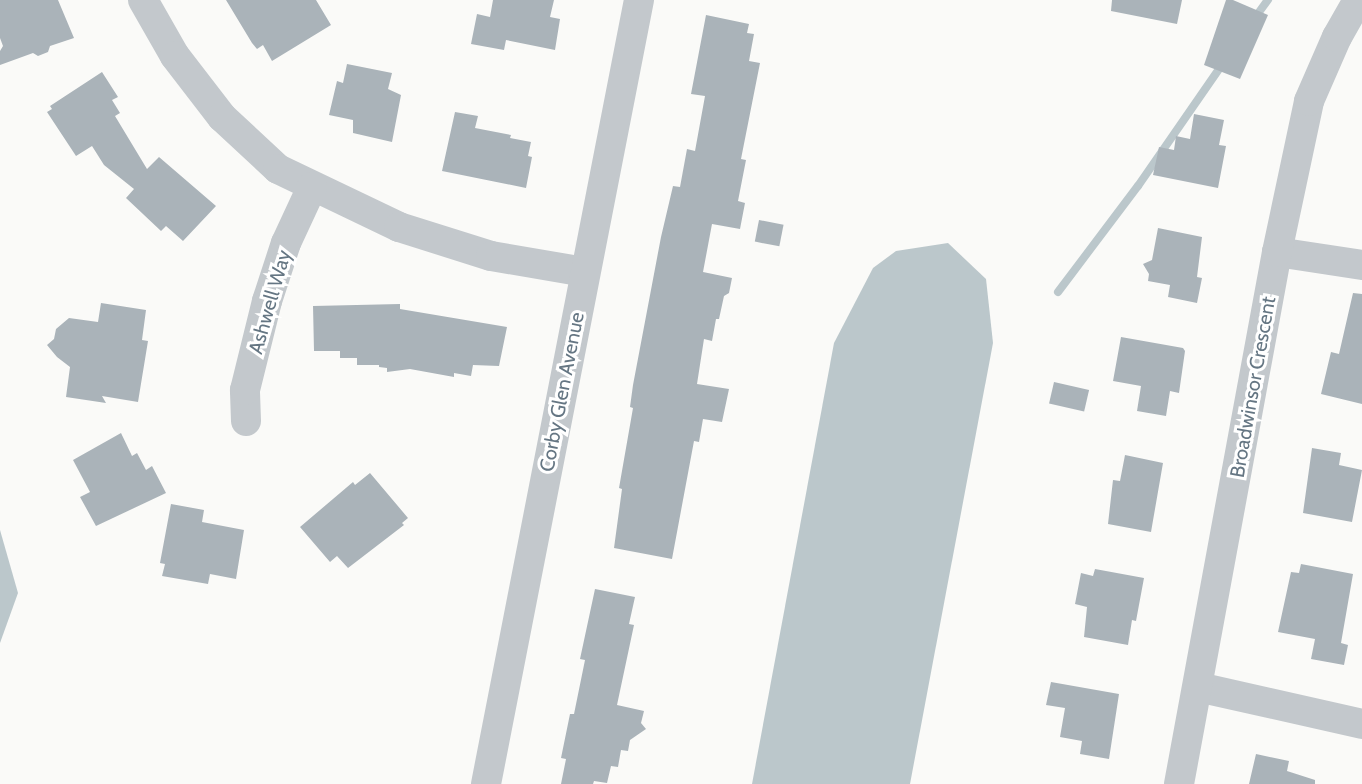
<!DOCTYPE html>
<html>
<head>
<meta charset="utf-8">
<style>
	body { margin:0 }
	#map { position:relative; width:1362px; height:784px; overflow:hidden; background:#fafaf8; font-family:Cabin,sans-serif }
	div>[style] { position:absolute }
	.water>* { inset:0; background:#bbc7cb }
	.stream>* { height:8px; margin:-4px; padding:0 4px; transform-origin:4px; border-radius:4px; background:#bbc7cb }
	.building>* { inset:0; background:#aab3b9; transform-origin:0 0 }
	.street>* { height:30px; margin:-15px; padding:0 15px; transform-origin:15px; border-radius:15px; background:#c3c8cc }
	span { translate:-50% -50%; white-space:nowrap; text-align:center; line-height:1.15; -webkit-text-stroke:6px #fff; paint-order:stroke }
	.street-label { font-size:20px; color:#657683 }
</style>
</head>
<body>
<div id="map">
	<div class="water">
		<i style="clip-path:polygon(948px 243px,986px 279px,993px 343px,910px 784px,752px 784px,834px 343px,873px 268px,896px 251px)"></i>
		<i style="clip-path:polygon(0 530px,18px 593px,0 643px)"></i>
	</div>
	<div class="stream">
		<i style="left:1254px;top:19px;width:24px;rotate:-54deg"></i>
		<i style="left:1058px;top:292px;width:133px;rotate:-53deg"></i>
		<i style="left:1138px;top:186px;width:151px;rotate:-55.3deg"></i>
	</div>
	<div class="building">
		<i style="clip-path:polygon(0 0,58px 0,74px 38px,50px 46px,48px 52px,38px 56px,33px 53px,0 65px,0 51px,3px 46px,0 38px)"></i>
		<i style="clip-path:polygon(226px 0,316px 0,331px 25px,272px 61px,263px 45px,257px 49px,252px 43px)"></i>
		<i style="clip-path:polygon(493px 0,554px 0,550px 17px,560px 19px,555px 50px,506px 40px,504px 50px,471px 44px,477px 14px,490px 17px)"></i>
		<i style="clip-path:polygon(1112px 0,1182px 0,1177px 24px,1111px 11px)"></i>
		<i style="clip-path:polygon(1226px 0,1233px 0,1268px 15px,1240px 79px,1204px 65px)"></i>
		<i style="clip-path:polygon(706px 15px,749px 24px,747px 33px,754px 34px,749px 61px,760px 63px,741px 159px,746px 160px,738px 201px,745px 203px,740px 229px,712px 224px,703px 272px,732px 278px,729px 293px,724px 296px,719px 319px,716px 319px,712px 341px,704px 339px,697px 384px,729px 389px,722px 422px,703px 419px,699px 442px,694px 441px,672px 559px,614px 548px,622px 489px,619px 488px,633px 408px,630px 407px,633px 385px,661px 237px,673px 186px,680px 187px,687px 149px,695px 151px,705px 96px,691px 94px)"></i>
		<i style="clip-path:polygon(347px 64px,392px 73px,388px 89px,401px 95px,392px 142px,353px 133px,353px 120px,329px 115px,337px 81px,343px 83px)"></i>
		<i style="clip-path:polygon(102px 72px,118px 97px,112px 100px,120px 113px,115px 116px,147px 169px,159px 157px,216px 206px,183px 241px,166px 226px,161px 231px,126px 198px,134px 189px,104px 165px,92px 146px,76px 156px,47px 112px,52px 109px,50px 106px)"></i>
		<i style="clip-path:polygon(455px 112px,478px 116px,475px 128px,511px 135px,510px 138px,531px 142px,528px 156px,532px 157px,526px 188px,442px 171px)"></i>
		<i style="clip-path:polygon(1194px 114px,1224px 120px,1219px 145px,1226px 146px,1218px 188px,1153px 175px,1159px 147px,1174px 150px,1176px 136px,1190px 139px)"></i>
		<i style="left:759px;top:220px;width:25px;height:22px;rotate:11deg"></i>
		<i style="clip-path:polygon(1158px 228px,1202px 237px,1197px 277px,1202px 278px,1197px 303px,1168px 297px,1170px 285px,1148px 281px,1149px 274px,1143px 264px,1152px 260px)"></i>
		<i style="clip-path:polygon(1353px 293px,1362px 294px,1362px 404px,1321px 394px,1331px 352px,1339px 354px)"></i>
		<i style="clip-path:polygon(101px 303px,146px 310px,142px 340px,148px 341px,138px 402px,102px 396px,106px 403px,66px 397px,70px 367px,57px 357px,47px 345px,54px 339px,56px 329px,69px 318px,98px 322px)"></i>
		<i style="clip-path:polygon(400px 304px,400px 309px,507px 327px,499px 366px,473px 365px,471px 376px,454px 373px,454px 377px,410px 369px,387px 372px,387px 368px,379px 367px,379px 365px,357px 365px,357px 358px,340px 358px,340px 351px,314px 351px,313px 306px)"></i>
		<i style="clip-path:polygon(1121px 337px,1183px 348px,1185px 351px,1179px 393px,1170px 391px,1166px 416px,1137px 411px,1141px 386px,1113px 381px)"></i>
		<i style="left:1054px;top:382px;width:36px;height:22px;rotate:13deg"></i>
		<i style="clip-path:polygon(121px 433px,132px 456px,137px 453px,146px 470px,152px 466px,166px 493px,96px 526px,80px 497px,90px 492px,73px 460px)"></i>
		<i style="clip-path:polygon(1312px 448px,1341px 453px,1339px 465px,1362px 470px,1352px 522px,1303px 513px)"></i>
		<i style="clip-path:polygon(1125px 455px,1163px 463px,1151px 532px,1108px 524px,1113px 480px,1120px 481px)"></i>
		<i style="clip-path:polygon(370px 473px,408px 518px,402px 523px,404px 525px,348px 568px,337px 556px,330px 562px,300px 527px,353px 482px,355px 485px)"></i>
		<i style="clip-path:polygon(171px 504px,204px 510px,202px 522px,244px 530px,236px 579px,210px 574px,208px 584px,162px 576px,165px 564px,160px 563px)"></i>
		<i style="clip-path:polygon(1301px 564px,1353px 574px,1341px 643px,1348px 645px,1344px 665px,1311px 659px,1315px 639px,1278px 632px,1291px 572px,1299px 573px)"></i>
		<i style="clip-path:polygon(1095px 569px,1144px 578px,1136px 621px,1132px 620px,1128px 645px,1084px 637px,1087px 607px,1075px 604px,1081px 573px,1093px 576px)"></i>
		<i style="clip-path:polygon(595px 589px,635px 597px,629px 624px,634px 625px,617px 705px,644px 711px,641px 723px,646px 729px,630px 740px,628px 751px,621px 750px,618px 767px,611px 766px,607px 783px,594px 781px,593px 784px,561px 784px,566px 759px,561px 758px,570px 714px,574px 714px,585px 660px,580px 659px)"></i>
		<i style="clip-path:polygon(1051px 682px,1119px 694px,1109px 759px,1080px 754px,1082px 741px,1060px 737px,1065px 708px,1046px 705px)"></i>
		<i style="clip-path:polygon(1256px 754px,1289px 761px,1287px 771px,1315px 780px,1315px 784px,1249px 784px)"></i>
	</div>
	<div class="street">
		<i style="left:143px;top:0;width:64px;rotate:60.3deg"></i>
		<i style="left:175px;top:56px;width:77px;rotate:52.4deg"></i>
		<i style="left:222px;top:117px;width:76px;rotate:42.9deg"></i>
		<i style="left:278px;top:169px;width:134px;rotate:25.6deg"></i>
		<i style="left:399px;top:227px;width:96px;rotate:17.5deg"></i>
		<i style="left:491px;top:256px;width:95px;rotate:9.7deg"></i>
		<i style="left:1277px;top:252px;width:86px;rotate:8.7deg"></i>
		<i style="left:246px;top:421px;width:31px;rotate:-92deg"></i>
		<i style="left:245px;top:390px;width:92px;rotate:-76.1deg"></i>
		<i style="left:267px;top:301px;width:61px;rotate:-71.9deg"></i>
		<i style="left:286px;top:243px;width:62px;rotate:-65.1deg"></i>
		<i style="left:1198px;top:687px;width:168px;rotate:12.7deg"></i>
		<i style="left:486px;top:784px;width:799px;rotate:-78.96deg"></i>
		<i style="left:1179px;top:784px;width:541px;rotate:-79.56deg"></i>
		<i style="left:1277px;top:252px;width:154px;rotate:-78deg"></i>
		<i style="left:1309px;top:101px;width:70px;rotate:-66.4deg"></i>
		<i style="left:1337px;top:37px;width:43px;rotate:-60.4deg"></i>
	</div>
	<div class="street-label">
		<span style="left:270px;top:302px;rotate:-74deg">Ashwell Way</span>
		<span style="left:1253px;top:387px;rotate:-80deg">Broadwinsor Crescent</span>
		<span style="left:562px;top:392px;rotate:-79deg">Corby Glen Avenue</span>
	</div>
</div>
</body>
</html>
